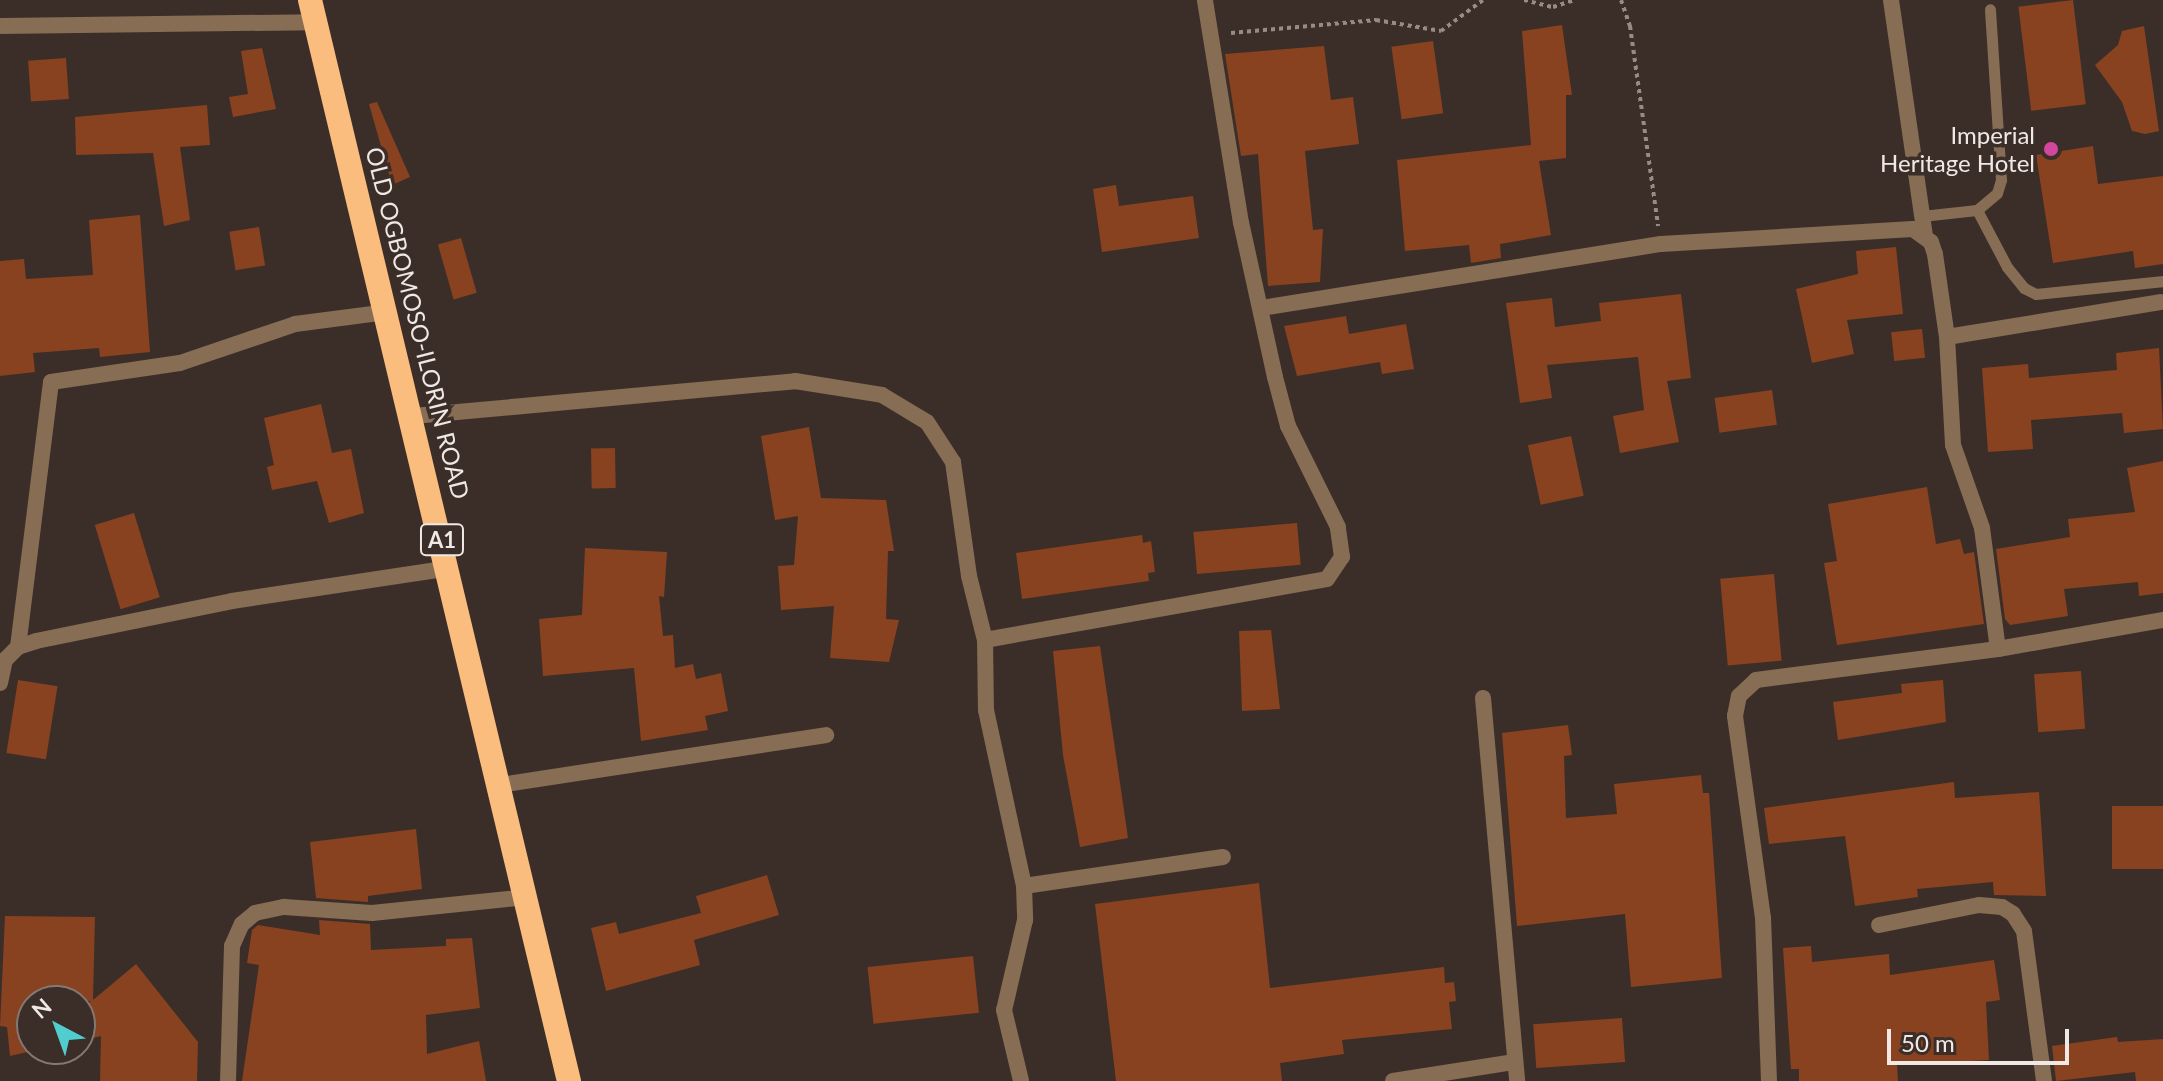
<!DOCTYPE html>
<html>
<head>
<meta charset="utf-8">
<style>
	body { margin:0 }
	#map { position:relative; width:2163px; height:1081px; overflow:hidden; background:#3b2e29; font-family:Lato,sans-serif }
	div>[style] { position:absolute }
	.building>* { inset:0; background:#88421f; transform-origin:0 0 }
	.path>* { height:4px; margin-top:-2px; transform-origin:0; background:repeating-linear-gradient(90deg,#968c87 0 4px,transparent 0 8px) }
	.lane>* { height:11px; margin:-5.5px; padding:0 5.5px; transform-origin:5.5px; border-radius:5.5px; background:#866d54 }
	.street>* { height:16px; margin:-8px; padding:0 8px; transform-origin:8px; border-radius:8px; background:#866d54 }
	.highway>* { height:24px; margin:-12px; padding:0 12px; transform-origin:12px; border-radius:12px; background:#fbbd7d }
	.dots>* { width:22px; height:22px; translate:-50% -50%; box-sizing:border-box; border:4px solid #3b2e29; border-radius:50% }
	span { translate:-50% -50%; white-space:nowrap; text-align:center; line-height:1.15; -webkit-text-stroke:7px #3b2e29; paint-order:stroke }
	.shield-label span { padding:2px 6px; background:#3b2e29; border:2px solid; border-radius:6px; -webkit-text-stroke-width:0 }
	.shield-label { font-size:22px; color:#f0e8e4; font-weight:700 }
	.poi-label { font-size:24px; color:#f0e8e4 }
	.right { translate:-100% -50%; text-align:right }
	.street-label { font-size:24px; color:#f0e8e4 }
	.north { position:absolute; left:16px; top:985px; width:80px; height:80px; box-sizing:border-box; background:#3b2e29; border:2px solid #837874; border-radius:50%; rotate:319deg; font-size:22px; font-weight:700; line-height:32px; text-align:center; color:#f0e8e4 }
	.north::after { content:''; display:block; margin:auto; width:28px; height:36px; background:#52cdcf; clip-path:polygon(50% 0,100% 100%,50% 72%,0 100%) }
	.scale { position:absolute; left:1887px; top:1029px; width:182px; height:36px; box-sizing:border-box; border:4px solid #f0e8e4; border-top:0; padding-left:10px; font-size:24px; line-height:28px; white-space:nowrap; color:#f0e8e4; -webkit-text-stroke:6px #3b2e29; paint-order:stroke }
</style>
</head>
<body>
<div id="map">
	<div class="building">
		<i style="left:2073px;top:0;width:105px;height:55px;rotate:83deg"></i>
		<i style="clip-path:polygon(1562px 25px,1572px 95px,1566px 95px,1566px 158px,1539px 161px,1551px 235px,1500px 244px,1501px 258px,1471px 263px,1469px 245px,1405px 251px,1397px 160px,1531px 145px,1522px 31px)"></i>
		<i style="clip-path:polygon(2144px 26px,2159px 131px,2145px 134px,2132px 131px,2122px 102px,2095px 65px,2118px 45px,2122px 31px)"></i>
		<i style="left:1433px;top:41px;width:73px;height:42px;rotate:82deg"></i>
		<i style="clip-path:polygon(1324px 46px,1331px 100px,1353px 97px,1359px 144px,1305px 151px,1313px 230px,1323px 229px,1320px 282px,1268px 286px,1258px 154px,1241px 156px,1225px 54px)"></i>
		<i style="clip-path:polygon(262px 48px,276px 109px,233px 117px,229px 97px,248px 94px,241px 51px)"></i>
		<i style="left:66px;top:58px;width:41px;height:38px;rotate:86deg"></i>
		<i style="clip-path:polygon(377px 102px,410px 177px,392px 185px,369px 104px)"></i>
		<i style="clip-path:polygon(207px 105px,210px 145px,180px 147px,190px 220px,164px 226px,153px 153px,76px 155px,75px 117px)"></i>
		<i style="clip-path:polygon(2093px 146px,2098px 184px,2163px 176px,2163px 264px,2135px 268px,2133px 251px,2053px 263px,2036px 155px)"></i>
		<i style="clip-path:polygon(1116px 185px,1119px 206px,1193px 196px,1199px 238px,1102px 252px,1093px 189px)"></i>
		<i style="clip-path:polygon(140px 215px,150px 352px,100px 357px,99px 348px,33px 353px,35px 372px,0 376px,0 261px,24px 259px,26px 279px,93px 275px,89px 220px)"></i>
		<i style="left:259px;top:227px;width:39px;height:30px;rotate:81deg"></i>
		<i style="left:461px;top:238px;width:57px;height:24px;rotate:74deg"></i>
		<i style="clip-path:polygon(1896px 247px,1903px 314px,1847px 320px,1854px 354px,1812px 363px,1796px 289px,1858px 274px,1856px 251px)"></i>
		<i style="clip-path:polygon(1681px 294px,1691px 378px,1667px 381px,1679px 442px,1620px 453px,1613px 416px,1644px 410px,1638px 357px,1547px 365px,1552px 398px,1520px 403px,1506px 303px,1552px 298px,1555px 327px,1601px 321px,1599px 303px)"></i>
		<i style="clip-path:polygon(1346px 316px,1349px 334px,1406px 324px,1414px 369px,1382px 374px,1380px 362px,1297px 376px,1284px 326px)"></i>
		<i style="left:1922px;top:329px;width:29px;height:31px;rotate:84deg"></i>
		<i style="clip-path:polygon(2159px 348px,2163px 429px,2124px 433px,2122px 413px,2031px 420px,2033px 449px,1988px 452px,1982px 368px,2028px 364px,2029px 378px,2117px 370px,2116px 353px)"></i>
		<i style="left:1772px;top:390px;width:35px;height:58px;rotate:82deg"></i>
		<i style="clip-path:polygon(321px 404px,332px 453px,351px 449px,364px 513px,329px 523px,317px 481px,272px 490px,267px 467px,274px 465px,264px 418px)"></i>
		<i style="clip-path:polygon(809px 427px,821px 498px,886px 500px,894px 551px,888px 551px,886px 619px,899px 620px,889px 662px,830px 658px,834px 606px,781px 610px,778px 566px,794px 565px,798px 516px,775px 520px,761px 436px)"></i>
		<i style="left:1571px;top:436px;width:61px;height:44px;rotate:78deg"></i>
		<i style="left:615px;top:448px;width:40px;height:24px;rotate:89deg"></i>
		<i style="clip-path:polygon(2163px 461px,2163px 593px,2139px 596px,2138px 582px,2064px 589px,2068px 616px,2010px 625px,2005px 619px,1996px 549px,2070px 537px,2068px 519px,2135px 512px,2127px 468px)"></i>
		<i style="clip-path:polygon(1927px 487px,1936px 544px,1960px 539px,1964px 554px,1974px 552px,1984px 624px,1837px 645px,1824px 563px,1837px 561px,1828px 504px)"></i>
		<i style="left:134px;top:513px;width:88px;height:41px;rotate:73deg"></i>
		<i style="left:1297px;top:523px;width:42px;height:104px;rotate:85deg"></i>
		<i style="clip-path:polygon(1142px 535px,1143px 543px,1151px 541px,1155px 572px,1148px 573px,1149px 581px,1022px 599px,1016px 553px)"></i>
		<i style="clip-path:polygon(585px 548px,667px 552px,664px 597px,659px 596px,663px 636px,673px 635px,675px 668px,693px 664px,696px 679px,721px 673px,728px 711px,705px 716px,708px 730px,641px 741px,634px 668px,543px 676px,539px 619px,582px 615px)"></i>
		<i style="left:1774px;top:574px;width:87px;height:54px;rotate:85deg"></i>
		<i style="clip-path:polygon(1271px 630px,1280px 709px,1242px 711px,1239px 631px)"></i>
		<i style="clip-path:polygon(1100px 646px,1128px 838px,1080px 847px,1063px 755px,1053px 651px)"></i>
		<i style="left:2081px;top:671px;width:58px;height:47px;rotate:86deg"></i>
		<i style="left:18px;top:680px;width:40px;height:74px;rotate:9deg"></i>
		<i style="clip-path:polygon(1943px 680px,1946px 722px,1838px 740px,1833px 702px,1902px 693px,1901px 684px)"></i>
		<i style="clip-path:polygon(1568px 725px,1572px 755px,1564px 756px,1566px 818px,1617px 814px,1614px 784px,1701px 775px,1703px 793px,1709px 793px,1722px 978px,1631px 987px,1625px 914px,1517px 926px,1502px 733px)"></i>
		<i style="clip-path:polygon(1954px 782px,1955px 798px,2039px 792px,2046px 896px,1994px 895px,1993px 882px,1917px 889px,1918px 897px,1855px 906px,1845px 836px,1769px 844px,1764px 808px)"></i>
		<i style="left:2163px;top:806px;width:63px;height:51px;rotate:90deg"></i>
		<i style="clip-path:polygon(416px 829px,422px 889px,368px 896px,368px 902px,316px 898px,310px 842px)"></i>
		<i style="clip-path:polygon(767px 875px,779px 915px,694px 940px,700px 965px,606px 991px,591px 928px,616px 922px,619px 934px,701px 913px,696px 896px)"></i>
		<i style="clip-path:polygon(1259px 883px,1270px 988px,1444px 967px,1445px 983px,1454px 982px,1456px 1001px,1449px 1002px,1452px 1029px,1342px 1040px,1344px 1054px,1280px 1063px,1282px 1081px,1116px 1081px,1095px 904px)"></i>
		<i style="clip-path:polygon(5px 916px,95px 917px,93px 1000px,136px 964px,198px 1042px,197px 1081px,100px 1081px,101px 1036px,80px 1041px,80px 1010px,91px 1001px,32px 1001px,32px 1051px,10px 1056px,7px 1027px,0 1026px)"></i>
		<i style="clip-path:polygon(319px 920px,370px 924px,371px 950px,446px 946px,446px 939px,472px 938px,480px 1008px,426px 1015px,427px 1054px,479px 1041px,486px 1081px,242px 1081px,259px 965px,247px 963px,252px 930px,258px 925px,320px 935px)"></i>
		<i style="clip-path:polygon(1811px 946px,1812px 962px,1889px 954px,1890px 975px,1994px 960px,2000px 1000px,1986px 1002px,1989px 1060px,1897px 1065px,1898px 1081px,1799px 1081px,1799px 1069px,1791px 1069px,1783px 948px)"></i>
		<i style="left:973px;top:956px;width:57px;height:106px;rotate:84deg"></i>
		<i style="left:1622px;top:1018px;width:44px;height:89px;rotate:86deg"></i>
		<i style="clip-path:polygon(2117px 1037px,2118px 1042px,2163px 1039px,2163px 1081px,2136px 1081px,2135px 1072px,2056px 1081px,2052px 1046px)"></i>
	</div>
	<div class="path">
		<i style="left:1524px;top:0;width:30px;rotate:14deg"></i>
		<i style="left:1553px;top:7px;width:23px;rotate:-18deg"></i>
		<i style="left:1621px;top:0;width:28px;rotate:71deg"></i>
		<i style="left:1630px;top:26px;width:202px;rotate:82deg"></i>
		<i style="left:1231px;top:33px;width:146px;rotate:-5.1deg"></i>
		<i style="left:1376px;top:20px;width:66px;rotate:9.6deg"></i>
		<i style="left:1441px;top:31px;width:52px;rotate:-36.4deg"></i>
	</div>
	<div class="lane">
		<i style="left:1977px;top:210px;width:64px;rotate:62.2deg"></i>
		<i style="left:2007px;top:267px;width:27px;rotate:51deg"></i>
		<i style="left:2024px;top:288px;width:13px;rotate:27deg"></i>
		<i style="left:2036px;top:294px;width:128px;rotate:-5.8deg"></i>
		<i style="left:1922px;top:216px;width:55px;rotate:-6.2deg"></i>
		<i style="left:1977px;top:210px;width:26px;rotate:-40deg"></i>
		<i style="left:1997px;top:193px;width:14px;rotate:-73deg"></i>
		<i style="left:2001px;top:180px;width:171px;rotate:-93.7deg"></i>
	</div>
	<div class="street">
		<i style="left:1891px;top:0;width:238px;rotate:81.8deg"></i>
		<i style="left:0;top:26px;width:315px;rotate:-0.7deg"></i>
		<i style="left:1261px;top:308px;width:405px;rotate:-9.1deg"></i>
		<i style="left:1661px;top:244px;width:252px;rotate:-3.4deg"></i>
		<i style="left:1913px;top:229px;width:22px;rotate:36deg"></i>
		<i style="left:1931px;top:242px;width:13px;rotate:72deg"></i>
		<i style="left:1935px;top:254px;width:84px;rotate:81.8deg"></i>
		<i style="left:1947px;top:337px;width:108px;rotate:86.8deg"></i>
		<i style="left:1953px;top:445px;width:88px;rotate:70.7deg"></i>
		<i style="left:1982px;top:528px;width:122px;rotate:82.5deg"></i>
		<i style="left:1947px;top:337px;width:216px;rotate:-9.3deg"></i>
		<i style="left:413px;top:416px;width:384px;rotate:-5.2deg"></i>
		<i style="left:795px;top:381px;width:88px;rotate:9.1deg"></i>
		<i style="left:882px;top:395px;width:52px;rotate:31deg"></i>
		<i style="left:927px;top:422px;width:48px;rotate:57deg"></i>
		<i style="left:953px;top:462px;width:115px;rotate:82deg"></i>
		<i style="left:969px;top:576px;width:66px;rotate:76deg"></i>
		<i style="left:985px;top:640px;width:70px;rotate:89.2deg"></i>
		<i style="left:986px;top:710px;width:180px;rotate:77.8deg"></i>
		<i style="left:1024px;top:886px;width:34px;rotate:88deg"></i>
		<i style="left:1025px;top:920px;width:92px;rotate:103.1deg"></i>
		<i style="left:1004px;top:1010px;width:73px;rotate:76.5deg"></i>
		<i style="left:985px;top:640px;width:347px;rotate:-10.1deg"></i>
		<i style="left:1327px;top:579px;width:27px;rotate:-56deg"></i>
		<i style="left:1342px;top:557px;width:30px;rotate:-98deg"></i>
		<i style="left:1338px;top:527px;width:113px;rotate:-116.3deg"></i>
		<i style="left:1288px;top:426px;width:51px;rotate:-104.9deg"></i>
		<i style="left:1275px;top:377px;width:158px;rotate:-102.4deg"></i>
		<i style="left:1241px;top:223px;width:226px;rotate:-99.2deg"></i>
		<i style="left:18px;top:647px;width:267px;rotate:-82.9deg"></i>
		<i style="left:51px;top:382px;width:130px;rotate:-8.4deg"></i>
		<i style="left:180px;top:363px;width:121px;rotate:-18.7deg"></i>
		<i style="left:295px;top:324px;width:94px;rotate:-7.4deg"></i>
		<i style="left:0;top:683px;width:24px;rotate:-78deg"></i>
		<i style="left:5px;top:660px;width:18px;rotate:-45deg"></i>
		<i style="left:18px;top:647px;width:19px;rotate:-18deg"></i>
		<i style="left:36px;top:641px;width:200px;rotate:-11.5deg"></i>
		<i style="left:232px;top:601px;width:219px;rotate:-8.6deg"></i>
		<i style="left:1483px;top:698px;width:385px;rotate:84.9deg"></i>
		<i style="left:500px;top:785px;width:330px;rotate:-8.7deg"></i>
		<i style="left:1024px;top:886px;width:201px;rotate:-8.3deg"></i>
		<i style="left:1879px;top:925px;width:102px;rotate:-11.3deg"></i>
		<i style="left:1979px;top:905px;width:23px;rotate:5deg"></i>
		<i style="left:2002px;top:907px;width:13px;rotate:32deg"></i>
		<i style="left:2013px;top:914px;width:20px;rotate:57deg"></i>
		<i style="left:2024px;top:931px;width:151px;rotate:82.4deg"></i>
		<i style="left:228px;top:1081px;width:135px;rotate:-88.3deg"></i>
		<i style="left:232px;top:946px;width:24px;rotate:-66deg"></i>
		<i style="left:242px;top:924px;width:17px;rotate:-40deg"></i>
		<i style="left:255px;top:913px;width:30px;rotate:-12deg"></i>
		<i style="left:284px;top:907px;width:88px;rotate:3.9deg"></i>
		<i style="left:372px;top:913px;width:155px;rotate:-5.9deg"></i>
		<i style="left:1393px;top:1081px;width:123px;rotate:-8.9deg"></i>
		<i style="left:1769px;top:1081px;width:163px;rotate:-92.1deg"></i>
		<i style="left:1763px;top:918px;width:204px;rotate:-97.9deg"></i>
		<i style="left:1735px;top:716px;width:20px;rotate:-79deg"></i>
		<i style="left:1739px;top:696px;width:23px;rotate:-43deg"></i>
		<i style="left:1756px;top:680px;width:244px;rotate:-7.3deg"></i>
		<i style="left:1998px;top:649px;width:168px;rotate:-10deg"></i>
	</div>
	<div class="highway">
		<i style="left:310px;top:0;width:1112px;rotate:76.53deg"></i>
	</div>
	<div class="dots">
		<i style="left:2051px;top:149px;background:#d1479c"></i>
	</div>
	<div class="shield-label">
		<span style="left:442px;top:540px">A1</span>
	</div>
	<div class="poi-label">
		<span class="right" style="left:2035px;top:149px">Imperial<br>Heritage Hotel</span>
	</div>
	<div class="street-label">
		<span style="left:418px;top:323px;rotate:76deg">OLD OGBOMOSO-ILORIN ROAD</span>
	</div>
	<div class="north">N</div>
	<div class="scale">50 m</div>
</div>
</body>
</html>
